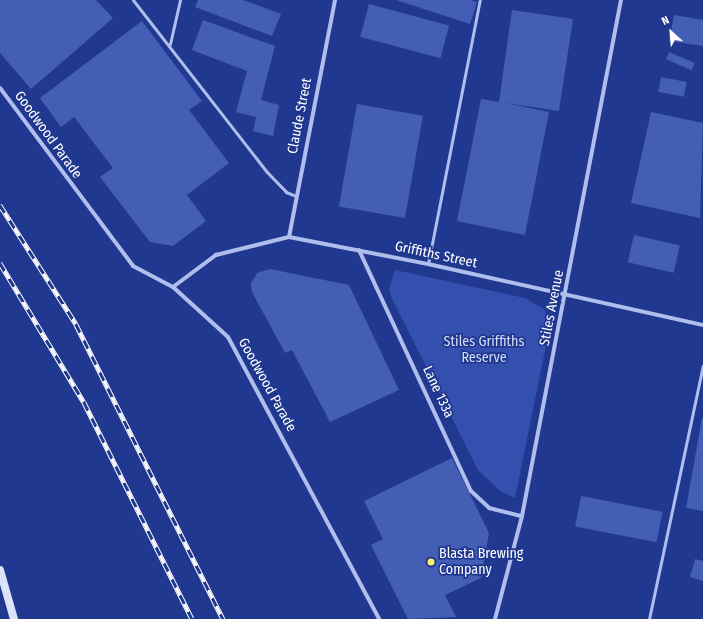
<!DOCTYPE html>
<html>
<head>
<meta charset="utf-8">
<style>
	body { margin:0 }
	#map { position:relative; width:703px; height:619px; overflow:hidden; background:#203890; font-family:"Fira Sans Condensed",sans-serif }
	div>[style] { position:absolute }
	.green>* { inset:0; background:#3350ae }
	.building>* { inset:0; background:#445eb6; transform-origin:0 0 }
	.lane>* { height:3px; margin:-1.5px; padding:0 1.5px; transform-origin:1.5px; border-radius:1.5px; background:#b0beed }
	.street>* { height:4px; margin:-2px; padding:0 2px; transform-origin:2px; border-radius:2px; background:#b0beed }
	.secondary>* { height:8px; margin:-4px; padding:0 4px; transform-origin:4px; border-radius:4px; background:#dce3fa }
	.rail>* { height:4.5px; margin-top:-2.25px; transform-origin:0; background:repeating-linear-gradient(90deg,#203890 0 9px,#fff 0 18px); box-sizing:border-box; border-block:1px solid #fff }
	.dots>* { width:11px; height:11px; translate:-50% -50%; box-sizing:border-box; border:2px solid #203890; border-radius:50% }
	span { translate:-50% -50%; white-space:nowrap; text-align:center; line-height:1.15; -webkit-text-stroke:3.5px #203890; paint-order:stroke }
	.street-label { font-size:14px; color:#fff }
	.park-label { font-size:14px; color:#d6def9 }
	.poi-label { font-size:14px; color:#fff }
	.left { translate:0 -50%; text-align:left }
	.north { position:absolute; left:651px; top:12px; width:40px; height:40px; -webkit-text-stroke:3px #203890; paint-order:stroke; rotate:334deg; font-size:11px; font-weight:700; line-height:16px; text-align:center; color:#fff }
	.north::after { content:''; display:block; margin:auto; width:14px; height:18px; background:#fff; clip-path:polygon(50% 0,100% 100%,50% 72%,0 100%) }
</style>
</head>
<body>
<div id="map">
	<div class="green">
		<i style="clip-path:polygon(395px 270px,525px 298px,545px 310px,548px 336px,515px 498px,500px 491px,478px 470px,392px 299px,389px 289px)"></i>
	</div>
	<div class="building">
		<i style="clip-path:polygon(0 0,96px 0,113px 18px,31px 89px,0 53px)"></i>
		<i style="clip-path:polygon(198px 0,243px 0,281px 14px,272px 36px,195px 7px)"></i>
		<i style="clip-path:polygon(396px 0,470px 0,477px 2px,470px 24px)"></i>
		<i style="left:369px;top:4px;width:83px;height:34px;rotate:15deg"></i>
		<i style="clip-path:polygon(512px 10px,573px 19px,559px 111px,506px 103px,549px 112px,525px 235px,457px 221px,481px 99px,499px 102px)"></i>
		<i style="clip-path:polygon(674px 15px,703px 20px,703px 46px,669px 41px)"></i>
		<i style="clip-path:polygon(203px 20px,275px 46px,261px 100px,279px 105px,273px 136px,253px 131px,256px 117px,236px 112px,247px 71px,192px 50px)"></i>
		<i style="clip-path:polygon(142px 21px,202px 101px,189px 110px,229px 163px,187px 195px,206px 221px,173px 246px,150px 242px,100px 177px,113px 168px,74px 117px,61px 127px,40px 98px)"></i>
		<i style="left:669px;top:52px;width:28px;height:8px;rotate:23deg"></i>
		<i style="left:661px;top:77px;width:26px;height:15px;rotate:11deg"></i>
		<i style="left:357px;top:104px;width:67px;height:104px;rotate:10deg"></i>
		<i style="clip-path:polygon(651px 112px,703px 123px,700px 218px,631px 203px)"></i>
		<i style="left:634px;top:235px;width:47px;height:28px;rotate:13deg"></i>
		<i style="clip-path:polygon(270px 269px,349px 285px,399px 390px,330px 422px,292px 350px,285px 353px,252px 292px,251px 283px,257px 273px)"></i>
		<i style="clip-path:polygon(702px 418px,703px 418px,703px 511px,686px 508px)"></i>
		<i style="clip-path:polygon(452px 458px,489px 533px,481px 578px,445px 595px,456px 617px,408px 619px,371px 545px,383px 539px,364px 501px)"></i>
		<i style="left:581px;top:496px;width:83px;height:31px;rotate:11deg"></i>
		<i style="clip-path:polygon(695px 559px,703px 561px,703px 581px,690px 577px)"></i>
	</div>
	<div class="lane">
		<i style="left:133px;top:0;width:218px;rotate:52.1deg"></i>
		<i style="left:267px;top:172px;width:28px;rotate:46deg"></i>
		<i style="left:286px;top:192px;width:11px;rotate:22deg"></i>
		<i style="left:170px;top:44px;width:45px;rotate:-77.2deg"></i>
		<i style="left:428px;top:264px;width:269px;rotate:-78.9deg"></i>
		<i style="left:649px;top:619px;width:259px;rotate:-78deg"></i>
	</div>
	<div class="street">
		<i style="left:0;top:88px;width:222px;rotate:53.2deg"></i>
		<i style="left:133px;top:266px;width:45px;rotate:27.7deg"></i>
		<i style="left:173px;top:287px;width:74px;rotate:42.3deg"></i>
		<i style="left:228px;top:337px;width:320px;rotate:61.8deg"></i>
		<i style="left:289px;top:237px;width:241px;rotate:-79deg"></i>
		<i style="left:359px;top:250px;width:266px;rotate:65.1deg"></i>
		<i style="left:471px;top:491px;width:25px;rotate:43deg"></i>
		<i style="left:489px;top:508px;width:34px;rotate:14deg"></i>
		<i style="left:173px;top:287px;width:54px;rotate:-36.7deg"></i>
		<i style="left:216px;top:255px;width:75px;rotate:-13.9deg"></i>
		<i style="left:289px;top:237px;width:142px;rotate:11deg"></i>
		<i style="left:428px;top:264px;width:282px;rotate:12.5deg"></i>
		<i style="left:495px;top:619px;width:106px;rotate:-75.3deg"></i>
		<i style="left:522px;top:516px;width:525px;rotate:-79.14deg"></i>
	</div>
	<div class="secondary">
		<i style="left:0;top:570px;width:51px;rotate:74.1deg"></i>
	</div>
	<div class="rail">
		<i style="left:0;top:205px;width:141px;rotate:57.4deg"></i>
		<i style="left:76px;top:324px;width:330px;rotate:63.5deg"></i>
		<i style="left:0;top:263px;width:162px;rotate:58.9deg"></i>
		<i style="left:84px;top:402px;width:242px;rotate:63.5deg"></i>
	</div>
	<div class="dots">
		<i style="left:431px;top:562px;background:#faf171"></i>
	</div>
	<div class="street-label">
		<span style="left:300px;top:116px;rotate:-79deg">Claude Street</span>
		<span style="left:48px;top:135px;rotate:54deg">Goodwood Parade</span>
		<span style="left:436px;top:255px;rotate:12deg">Griffiths Street</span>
		<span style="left:552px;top:308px;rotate:-79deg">Stiles Avenue</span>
		<span style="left:267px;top:385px;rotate:61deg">Goodwood Parade</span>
		<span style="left:438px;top:392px;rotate:65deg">Lane 133a</span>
	</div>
	<div class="park-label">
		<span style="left:484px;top:350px">Stiles Griffiths<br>Reserve</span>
	</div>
	<div class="poi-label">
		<span class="left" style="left:439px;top:562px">Blasta Brewing<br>Company</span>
	</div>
	<div class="north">N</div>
</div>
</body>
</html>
